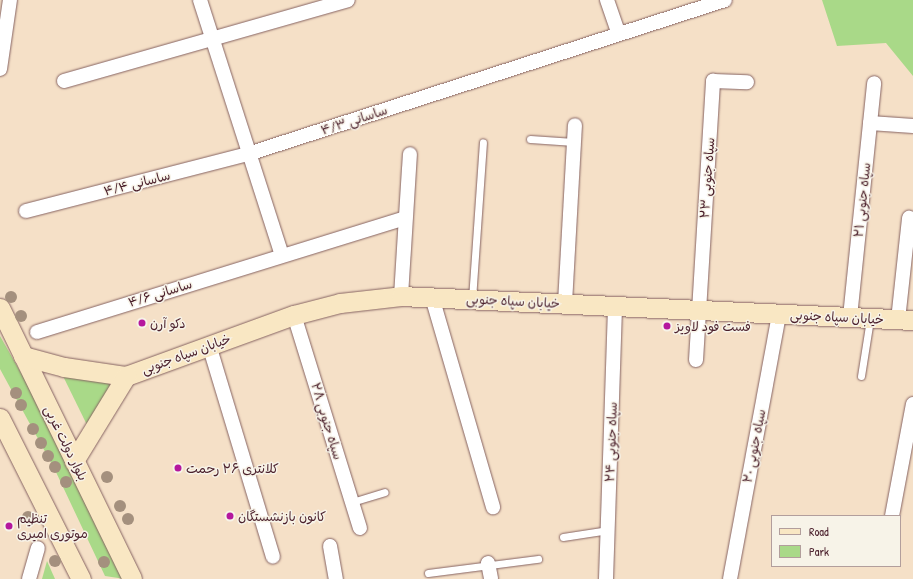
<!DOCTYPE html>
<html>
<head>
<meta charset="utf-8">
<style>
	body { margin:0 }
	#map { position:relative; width:913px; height:579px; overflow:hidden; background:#f5e0c7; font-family:"Patrick Hand","Playpen Sans Arabic",sans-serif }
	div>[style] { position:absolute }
	.green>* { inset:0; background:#a9d988 }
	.roads { filter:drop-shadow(0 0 1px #866362) drop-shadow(0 0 1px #866362) }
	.lane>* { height:7px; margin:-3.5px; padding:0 3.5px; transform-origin:3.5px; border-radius:3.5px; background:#fff }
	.street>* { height:14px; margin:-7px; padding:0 7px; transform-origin:7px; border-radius:7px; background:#fff }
	.secondary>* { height:19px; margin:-9.5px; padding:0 9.5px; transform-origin:9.5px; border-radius:9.5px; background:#f9e7c3 }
	.trees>* { width:12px; height:12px; margin:-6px; border-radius:50%; background:#a4907e }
	.dots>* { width:11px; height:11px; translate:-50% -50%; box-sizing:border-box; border:2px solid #f7f3e8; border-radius:50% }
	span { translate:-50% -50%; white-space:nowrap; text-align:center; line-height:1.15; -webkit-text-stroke:3px #f7f3e8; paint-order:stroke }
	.street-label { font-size:13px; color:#4a1f2b }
	.poi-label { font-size:13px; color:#4a1f2b }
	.left { translate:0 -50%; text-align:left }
	.legend { position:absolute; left:771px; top:515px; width:130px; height:52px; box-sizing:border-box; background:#f7f3e8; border:1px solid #b29e9c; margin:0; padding:5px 7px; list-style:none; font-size:12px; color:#4a1f2b }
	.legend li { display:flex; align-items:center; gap:8px; height:20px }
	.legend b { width:20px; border:1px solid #b29e9c }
</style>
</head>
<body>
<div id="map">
	<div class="green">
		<i style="clip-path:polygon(822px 0,913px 0,913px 76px,886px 43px,837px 46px)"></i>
		<i style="clip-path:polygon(0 336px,33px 394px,125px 579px,105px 576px,55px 470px,0 369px)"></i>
		<i style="clip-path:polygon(61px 372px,115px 379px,88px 427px)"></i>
		<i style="clip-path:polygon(47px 561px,55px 579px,42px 579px)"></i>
	</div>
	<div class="roads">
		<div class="lane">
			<i style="left:530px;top:139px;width:44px;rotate:3.9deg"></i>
			<i style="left:472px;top:299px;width:157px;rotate:-86deg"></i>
			<i style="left:861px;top:376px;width:58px;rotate:-81deg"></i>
			<i style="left:352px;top:502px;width:34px;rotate:-17deg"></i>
			<i style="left:563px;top:537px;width:46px;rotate:-8.8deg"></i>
			<i style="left:428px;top:573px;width:111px;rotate:-7.3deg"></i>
		</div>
		<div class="street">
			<i style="left:200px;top:0;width:268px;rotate:72.2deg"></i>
			<i style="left:607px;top:0;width:36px;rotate:71deg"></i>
			<i style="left:0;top:69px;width:70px;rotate:-81.8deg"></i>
			<i style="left:64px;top:81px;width:295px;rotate:-15.9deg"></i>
			<i style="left:870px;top:123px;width:43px;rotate:4deg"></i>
			<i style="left:26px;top:211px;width:229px;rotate:-14.4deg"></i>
			<i style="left:248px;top:154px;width:501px;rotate:-17.89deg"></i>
			<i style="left:401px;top:296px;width:142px;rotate:-86.4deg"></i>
			<i style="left:432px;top:297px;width:219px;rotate:73.8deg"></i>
			<i style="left:565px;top:303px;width:178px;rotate:-86.8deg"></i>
			<i style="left:294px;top:315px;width:223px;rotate:72.8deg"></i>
			<i style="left:850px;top:317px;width:235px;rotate:-84.1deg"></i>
			<i style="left:898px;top:320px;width:103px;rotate:-83.8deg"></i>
			<i style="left:37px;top:332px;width:385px;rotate:-17.2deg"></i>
			<i style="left:209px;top:345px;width:221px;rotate:73.2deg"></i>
			<i style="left:696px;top:360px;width:280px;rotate:-86.5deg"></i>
			<i style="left:713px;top:81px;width:34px;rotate:2deg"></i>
			<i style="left:892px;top:516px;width:114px;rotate:-79.4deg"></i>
			<i style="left:330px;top:546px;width:34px;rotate:80deg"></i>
			<i style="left:488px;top:563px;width:16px;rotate:79deg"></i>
			<i style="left:29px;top:579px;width:32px;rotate:-74deg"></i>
			<i style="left:606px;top:579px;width:273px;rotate:-88.1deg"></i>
			<i style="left:730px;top:579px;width:269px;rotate:-79.5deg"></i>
		</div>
		<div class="secondary">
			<i style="left:0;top:308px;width:301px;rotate:64deg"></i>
			<i style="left:23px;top:356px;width:42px;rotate:15deg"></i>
			<i style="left:64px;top:367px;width:63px;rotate:8.3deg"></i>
			<i style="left:126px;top:376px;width:179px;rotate:-20deg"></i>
			<i style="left:294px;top:315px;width:48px;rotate:-14.6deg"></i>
			<i style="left:340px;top:303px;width:61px;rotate:-6.5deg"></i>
			<i style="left:401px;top:296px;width:513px;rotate:2.68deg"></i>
			<i style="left:0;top:418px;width:180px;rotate:63.3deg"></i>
			<i style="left:74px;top:461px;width:100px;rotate:-58.5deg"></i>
		</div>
	</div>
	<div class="trees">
		<i style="left:11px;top:297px"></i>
		<i style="left:21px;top:316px"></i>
		<i style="left:16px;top:393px"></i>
		<i style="left:21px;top:405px"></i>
		<i style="left:33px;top:429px"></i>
		<i style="left:41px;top:443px"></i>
		<i style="left:48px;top:456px"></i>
		<i style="left:55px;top:467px"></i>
		<i style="left:107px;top:477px"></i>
		<i style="left:66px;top:482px"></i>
		<i style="left:120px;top:506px"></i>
		<i style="left:28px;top:517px"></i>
		<i style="left:128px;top:519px"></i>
		<i style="left:55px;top:561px"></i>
		<i style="left:104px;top:562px"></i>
	</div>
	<div class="dots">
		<i style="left:142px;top:323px;background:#b5179e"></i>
		<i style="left:667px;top:326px;background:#b5179e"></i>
		<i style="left:178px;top:468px;background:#b5179e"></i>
		<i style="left:230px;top:516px;background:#b5179e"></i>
		<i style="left:9px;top:526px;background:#b5179e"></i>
	</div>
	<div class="street-label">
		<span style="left:354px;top:120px;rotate:-18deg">۴/۳ ساسانی</span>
		<span style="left:707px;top:178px;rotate:-86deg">۲۳ سپاه جنوبی</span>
		<span style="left:137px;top:183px;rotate:-14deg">۴/۴ ساسانی</span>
		<span style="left:862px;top:200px;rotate:-84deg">۲۱ سپاه جنوبی</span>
		<span style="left:160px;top:293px;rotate:-17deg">۴/۶ ساسانی</span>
		<span style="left:513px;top:301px;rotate:3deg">خیابان سپاه جنوبی</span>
		<span style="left:837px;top:317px;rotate:3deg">خیابان سپاه جنوبی</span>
		<span style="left:186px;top:354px;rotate:-20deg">خیابان سپاه جنوبی</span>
		<span style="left:327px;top:421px;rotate:73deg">۲۸ سپاه جنوبی</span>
		<span style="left:611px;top:442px;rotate:-88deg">۲۴ سپاه جنوبی</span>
		<span style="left:66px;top:443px;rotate:64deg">بلوار دولت غربی</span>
		<span style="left:754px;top:446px;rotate:-79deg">۲۰ سپاه جنوبی</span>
	</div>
	<div class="poi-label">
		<span class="left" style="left:150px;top:323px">دکو آرن</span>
		<span class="left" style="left:675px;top:326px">فست فود لاویز</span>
		<span class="left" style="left:186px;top:468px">کلانتری ۲۶ رحمت</span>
		<span class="left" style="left:238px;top:516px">کانون بازنشستگان</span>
		<span class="left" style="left:17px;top:526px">تنظیم<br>موتوری امیری</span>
	</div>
	<ul class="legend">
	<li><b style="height:5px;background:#f9e7c3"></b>Road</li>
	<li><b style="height:11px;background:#a9d988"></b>Park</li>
	</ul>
</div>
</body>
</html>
